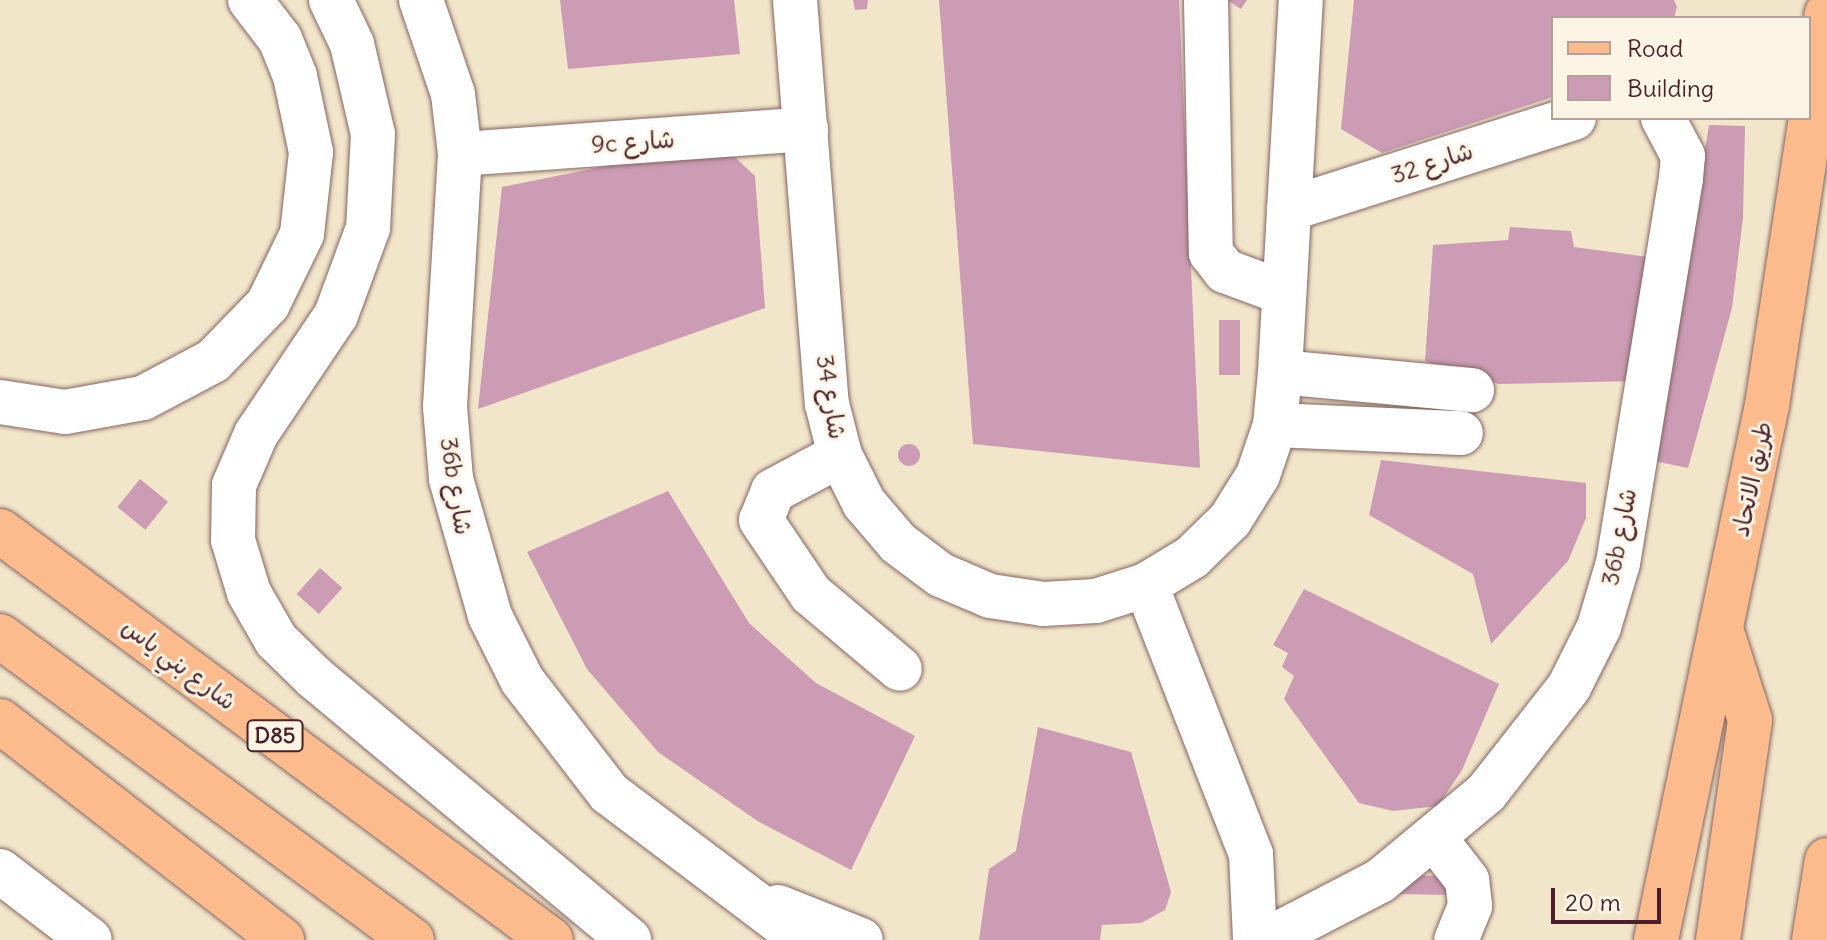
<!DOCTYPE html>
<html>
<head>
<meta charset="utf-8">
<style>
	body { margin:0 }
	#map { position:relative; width:1827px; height:940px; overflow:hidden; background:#f2e6ca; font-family:Delius,"Playpen Sans Arabic",sans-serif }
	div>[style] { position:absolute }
	.building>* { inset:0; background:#cb9cb4; transform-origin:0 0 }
	.round { border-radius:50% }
	.roads { filter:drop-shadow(0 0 2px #856563) drop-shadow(0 0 2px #856563) }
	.minor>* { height:44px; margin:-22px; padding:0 22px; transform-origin:22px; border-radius:22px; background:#fff }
	.major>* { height:44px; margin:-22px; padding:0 22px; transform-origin:22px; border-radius:22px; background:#fbbb8c }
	span { translate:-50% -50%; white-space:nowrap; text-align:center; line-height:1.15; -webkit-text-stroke:6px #fcf5e5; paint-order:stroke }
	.shield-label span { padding:2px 6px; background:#fcf5e5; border:2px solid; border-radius:6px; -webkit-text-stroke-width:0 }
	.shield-label { font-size:22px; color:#4a1f2b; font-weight:700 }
	.street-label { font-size:24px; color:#4a1f2b }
	.legend { position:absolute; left:1551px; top:16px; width:260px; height:104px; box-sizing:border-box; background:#fcf5e5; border:2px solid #b59f9b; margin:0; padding:10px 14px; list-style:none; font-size:24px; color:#4a1f2b }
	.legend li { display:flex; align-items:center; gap:16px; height:40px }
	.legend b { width:40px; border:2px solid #b59f9b }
	.scale { position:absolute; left:1551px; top:888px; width:110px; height:36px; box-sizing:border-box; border:4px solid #4a1f2b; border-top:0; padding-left:10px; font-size:24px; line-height:28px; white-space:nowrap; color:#4a1f2b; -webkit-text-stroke:6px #fcf5e5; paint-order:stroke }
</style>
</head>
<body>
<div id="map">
	<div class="building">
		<i style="clip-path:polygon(560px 0,734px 0,740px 54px,568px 69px)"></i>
		<i style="clip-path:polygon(853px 0,868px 0,867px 9px,855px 10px)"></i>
		<i style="clip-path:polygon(939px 0,1179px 0,1200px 468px,973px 444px)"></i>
		<i style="clip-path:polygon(1227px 0,1247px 0,1241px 9px)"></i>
		<i style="clip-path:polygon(1354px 0,1674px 0,1677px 7px,1674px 18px,1553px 18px,1553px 97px,1382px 153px,1341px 129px)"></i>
		<i style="clip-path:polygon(1709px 125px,1745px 126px,1743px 218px,1732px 308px,1688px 468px,1654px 461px)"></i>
		<i style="clip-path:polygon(720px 143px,755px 176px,765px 308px,478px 409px,502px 187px)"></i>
		<i style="clip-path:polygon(1510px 227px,1571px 231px,1574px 247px,1648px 257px,1635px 381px,1499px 384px,1425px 361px,1433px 245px,1508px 240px)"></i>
		<i style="left:1219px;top:320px;width:21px;height:55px"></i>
		<i class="round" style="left:898px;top:444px;width:22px;height:22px"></i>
		<i style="clip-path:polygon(1381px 460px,1586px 483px,1586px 518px,1568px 561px,1491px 644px,1473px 574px,1369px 515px)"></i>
		<i style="left:140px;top:479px;width:36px;height:36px;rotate:39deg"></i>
		<i style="clip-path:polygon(668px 491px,749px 623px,816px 683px,915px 736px,851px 870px,759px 822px,658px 752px,587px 669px,527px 552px)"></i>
		<i style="left:320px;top:568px;width:30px;height:35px;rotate:42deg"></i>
		<i style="clip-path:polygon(1304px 589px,1499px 684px,1462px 770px,1438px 806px,1393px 811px,1359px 803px,1284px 699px,1294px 676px,1282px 667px,1288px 653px,1273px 645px)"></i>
		<i style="clip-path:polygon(1038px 727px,1131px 752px,1171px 892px,1165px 910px,1141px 923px,1102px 925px,1100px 940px,979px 940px,989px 869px,1016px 851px)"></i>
		<i style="left:1397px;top:875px;width:66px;height:19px;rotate:1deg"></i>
	</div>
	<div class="roads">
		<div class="minor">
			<i style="left:331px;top:0;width:49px;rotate:64.5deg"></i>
			<i style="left:352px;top:44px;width:92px;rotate:76.9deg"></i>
			<i style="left:373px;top:134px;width:94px;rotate:93deg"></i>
			<i style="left:368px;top:228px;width:93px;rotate:110.2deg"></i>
			<i style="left:336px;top:315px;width:143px;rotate:123.9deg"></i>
			<i style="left:256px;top:434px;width:56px;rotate:113.3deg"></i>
			<i style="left:234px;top:485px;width:55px;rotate:91deg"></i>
			<i style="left:233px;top:540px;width:55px;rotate:73.2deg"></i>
			<i style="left:249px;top:593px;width:54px;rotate:60.1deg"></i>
			<i style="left:276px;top:640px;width:54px;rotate:44.3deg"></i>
			<i style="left:315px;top:678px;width:409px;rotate:39.8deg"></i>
			<i style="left:421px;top:0;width:99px;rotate:71.2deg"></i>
			<i style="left:453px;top:94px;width:60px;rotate:83.3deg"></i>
			<i style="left:460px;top:154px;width:253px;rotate:93.4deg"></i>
			<i style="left:445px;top:407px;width:72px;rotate:85.2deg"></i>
			<i style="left:451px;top:479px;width:142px;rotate:74.1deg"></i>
			<i style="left:490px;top:616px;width:72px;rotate:63.4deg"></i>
			<i style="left:522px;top:680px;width:143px;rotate:52.4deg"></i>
			<i style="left:609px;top:793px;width:244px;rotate:37deg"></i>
			<i style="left:795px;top:0;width:405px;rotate:85.5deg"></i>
			<i style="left:827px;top:404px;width:53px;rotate:75.7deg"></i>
			<i style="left:840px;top:455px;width:54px;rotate:63.4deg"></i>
			<i style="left:864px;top:503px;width:52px;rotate:49.6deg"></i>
			<i style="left:898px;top:543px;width:54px;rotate:36.7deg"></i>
			<i style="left:941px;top:575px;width:53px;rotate:23.2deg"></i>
			<i style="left:990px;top:596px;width:54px;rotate:8.6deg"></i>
			<i style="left:1043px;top:604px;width:53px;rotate:-3.2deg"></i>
			<i style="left:1096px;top:601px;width:52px;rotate:-17.7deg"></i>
			<i style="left:1146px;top:585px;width:54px;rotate:-31.3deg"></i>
			<i style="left:1192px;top:557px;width:53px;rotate:-44.2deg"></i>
			<i style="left:1230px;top:520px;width:53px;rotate:-58.1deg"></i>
			<i style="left:1258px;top:475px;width:53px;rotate:-71.2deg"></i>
			<i style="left:1275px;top:425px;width:53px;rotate:-84.6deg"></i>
			<i style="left:1280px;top:372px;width:373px;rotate:-86.8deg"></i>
			<i style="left:1206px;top:0;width:253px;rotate:88.9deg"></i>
			<i style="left:1211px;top:253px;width:23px;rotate:52deg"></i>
			<i style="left:1225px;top:271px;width:63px;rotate:20.4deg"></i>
			<i style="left:460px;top:154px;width:347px;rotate:-4.1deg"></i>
			<i style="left:1289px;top:209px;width:299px;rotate:-17.7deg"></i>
			<i style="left:1280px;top:372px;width:193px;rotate:5.4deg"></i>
			<i style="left:0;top:402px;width:66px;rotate:8.7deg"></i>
			<i style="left:65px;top:412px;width:79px;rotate:-10.2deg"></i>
			<i style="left:143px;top:398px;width:79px;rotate:-27.9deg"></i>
			<i style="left:213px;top:361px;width:79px;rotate:-46deg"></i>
			<i style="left:268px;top:304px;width:78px;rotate:-64.1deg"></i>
			<i style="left:302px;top:234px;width:82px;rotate:-83.7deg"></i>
			<i style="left:311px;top:152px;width:78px;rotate:-101.9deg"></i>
			<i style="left:295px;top:76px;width:40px;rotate:-112deg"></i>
			<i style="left:280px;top:39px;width:49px;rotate:-127.6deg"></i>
			<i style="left:1275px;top:425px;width:186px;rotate:2.5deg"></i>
			<i style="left:840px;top:455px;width:76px;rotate:151.8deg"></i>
			<i style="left:773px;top:491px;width:31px;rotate:112deg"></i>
			<i style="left:761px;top:520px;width:89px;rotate:56deg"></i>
			<i style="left:811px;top:594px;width:116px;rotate:40.1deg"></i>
			<i style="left:1146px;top:585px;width:289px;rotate:68.7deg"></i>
			<i style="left:1251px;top:854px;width:86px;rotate:87.3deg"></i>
			<i style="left:1436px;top:840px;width:51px;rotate:52.2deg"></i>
			<i style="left:1467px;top:880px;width:26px;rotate:83deg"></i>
			<i style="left:1470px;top:906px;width:37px;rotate:112deg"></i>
			<i style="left:0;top:871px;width:113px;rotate:37.5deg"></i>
			<i style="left:778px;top:907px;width:89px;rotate:21.7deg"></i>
			<i style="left:1266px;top:940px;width:128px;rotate:-27.4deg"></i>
			<i style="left:1380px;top:881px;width:138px;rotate:-39.7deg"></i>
			<i style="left:1486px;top:793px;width:135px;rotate:-51.9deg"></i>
			<i style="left:1569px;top:687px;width:67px;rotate:-63.4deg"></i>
			<i style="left:1599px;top:627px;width:67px;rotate:-73.5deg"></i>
			<i style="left:1618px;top:563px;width:390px;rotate:-80.7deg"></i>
			<i style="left:1681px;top:178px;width:22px;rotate:-85deg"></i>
			<i style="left:1683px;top:156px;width:43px;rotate:-117.8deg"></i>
		</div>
		<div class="major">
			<i style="left:0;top:531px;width:686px;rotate:36.59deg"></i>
			<i style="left:0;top:636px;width:512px;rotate:36.42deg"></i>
			<i style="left:0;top:721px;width:357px;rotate:37.8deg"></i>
			<i style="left:1656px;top:940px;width:546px;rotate:-78.28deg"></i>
			<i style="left:1767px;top:405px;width:396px;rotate:-81.3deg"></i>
			<i style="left:1718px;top:940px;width:222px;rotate:-81.7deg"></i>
			<i style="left:1750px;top:720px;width:96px;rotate:-107.7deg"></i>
			<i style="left:1814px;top:940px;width:81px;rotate:-80.8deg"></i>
		</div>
	</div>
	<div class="shield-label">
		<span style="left:275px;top:736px">D85</span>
	</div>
	<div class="street-label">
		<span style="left:633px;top:142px;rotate:-4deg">9c شارع</span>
		<span style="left:1432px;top:163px;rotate:-18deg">شارع 32</span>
		<span style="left:831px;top:397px;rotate:81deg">شارع 34</span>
		<span style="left:1752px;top:479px;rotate:-78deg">طريق الاتحاد</span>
		<span style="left:456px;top:486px;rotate:81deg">36b شارع</span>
		<span style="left:1619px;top:537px;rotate:-79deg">36b شارع</span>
		<span style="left:179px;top:664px;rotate:37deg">شارع بني ياس</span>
	</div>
	<ul class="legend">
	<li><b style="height:10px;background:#fbbb8c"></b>Road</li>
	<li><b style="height:22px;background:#cb9cb4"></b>Building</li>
	</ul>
	<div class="scale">20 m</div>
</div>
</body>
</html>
